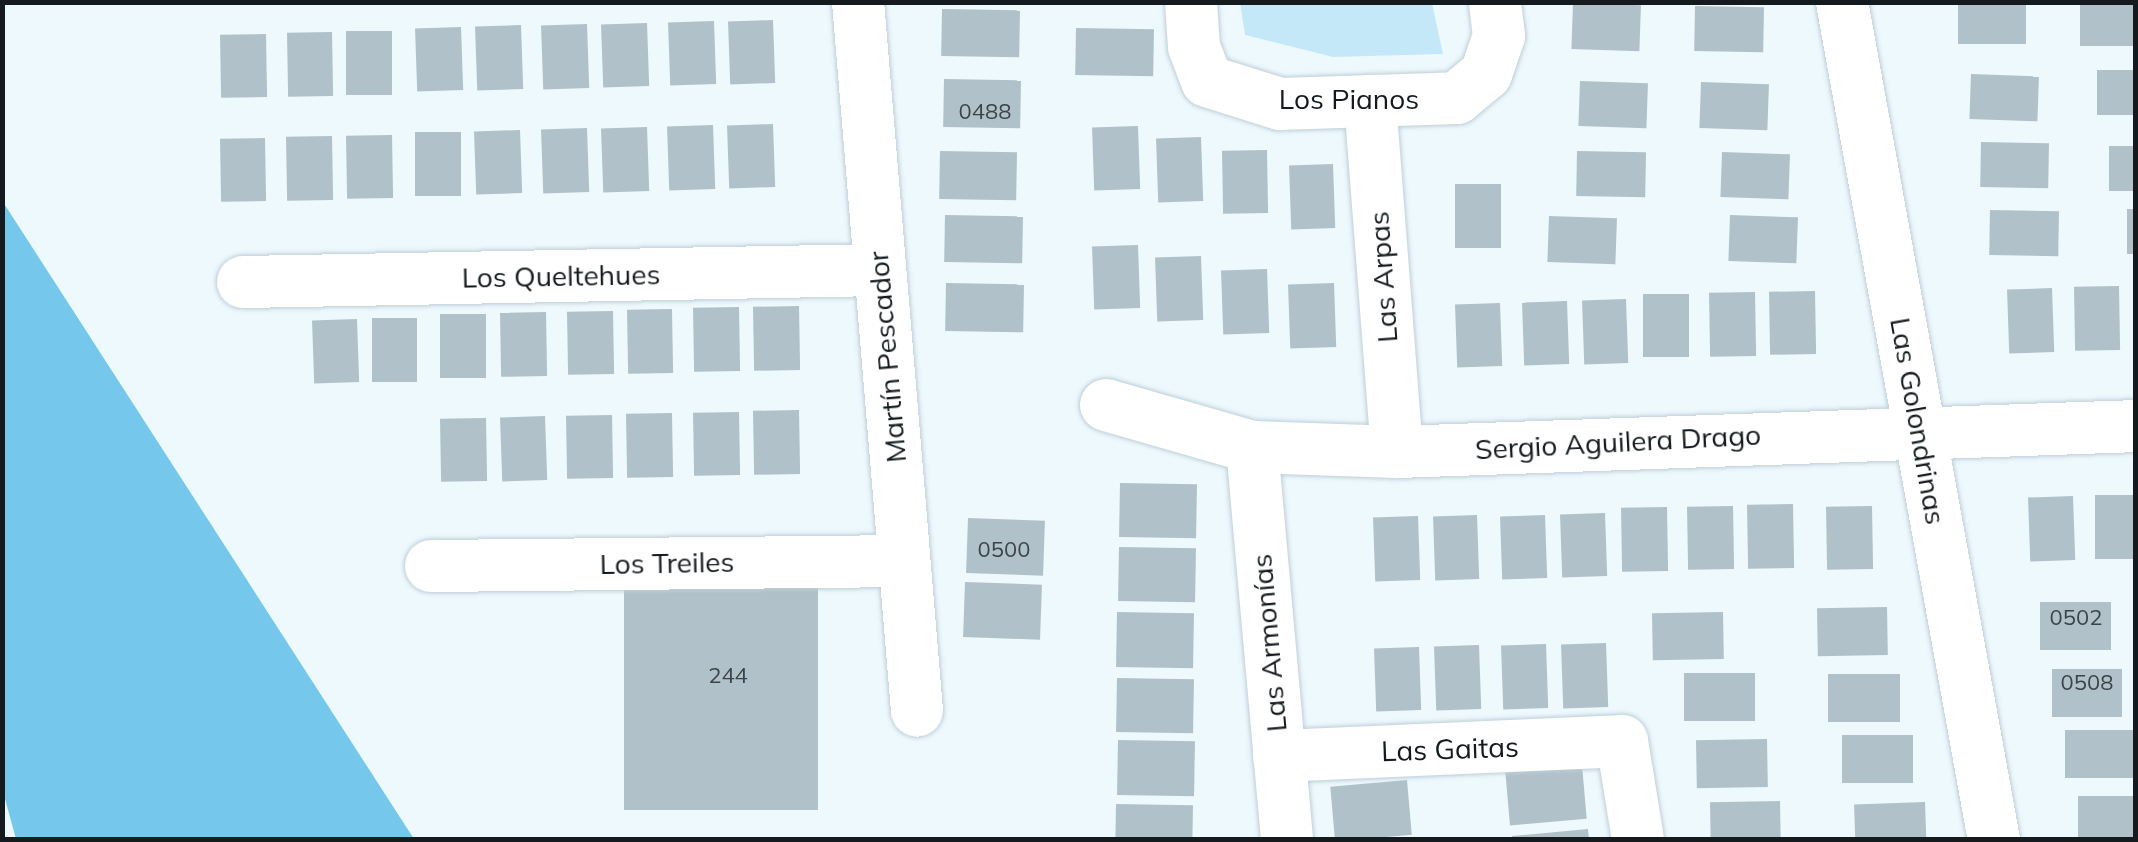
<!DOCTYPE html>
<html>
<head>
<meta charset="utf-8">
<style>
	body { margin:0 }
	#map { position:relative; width:2138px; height:842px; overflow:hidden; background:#eef9fe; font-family:Mulish,sans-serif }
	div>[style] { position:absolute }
	.green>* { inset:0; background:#c5e8f9 }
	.forest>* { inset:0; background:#75c8ec }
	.building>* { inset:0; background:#b0c1c9; transform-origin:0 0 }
	.roads { filter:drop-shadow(0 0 2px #becfd8) drop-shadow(0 0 2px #becfd8) }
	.minor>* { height:52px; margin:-26px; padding:0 26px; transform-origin:26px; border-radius:26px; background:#fff }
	span { translate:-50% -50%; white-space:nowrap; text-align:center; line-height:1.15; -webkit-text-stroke:10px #fff; paint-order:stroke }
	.number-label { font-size:22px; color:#3b4448 }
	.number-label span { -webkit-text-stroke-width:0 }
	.street-label { font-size:28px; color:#141a1d }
	.frame { position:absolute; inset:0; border:5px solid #141a1d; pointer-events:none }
</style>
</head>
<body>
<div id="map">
	<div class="green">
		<i style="clip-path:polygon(1240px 3px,1432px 3px,1443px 54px,1333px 57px,1245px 35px)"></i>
	</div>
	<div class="forest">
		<i style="clip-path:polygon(3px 202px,414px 839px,16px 839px,2px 788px)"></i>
	</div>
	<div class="building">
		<i style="left:2080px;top:2px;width:56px;height:44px"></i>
		<i style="left:1573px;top:3px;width:68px;height:46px;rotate:2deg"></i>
		<i style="left:1958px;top:3px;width:68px;height:41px"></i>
		<i style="left:1695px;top:6px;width:69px;height:45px;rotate:1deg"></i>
		<i style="left:942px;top:9px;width:78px;height:47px;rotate:1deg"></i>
		<i style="left:773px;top:20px;width:63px;height:45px;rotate:88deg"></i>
		<i style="left:714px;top:21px;width:63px;height:46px;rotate:88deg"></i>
		<i style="left:647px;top:23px;width:63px;height:46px;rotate:88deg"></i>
		<i style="left:587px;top:24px;width:64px;height:46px;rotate:88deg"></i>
		<i style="left:521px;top:25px;width:64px;height:46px;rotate:88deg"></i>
		<i style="left:461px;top:27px;width:63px;height:46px;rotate:88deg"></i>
		<i style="left:1076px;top:28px;width:78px;height:47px;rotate:1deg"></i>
		<i style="left:346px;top:31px;width:46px;height:64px"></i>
		<i style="left:332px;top:32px;width:64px;height:45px;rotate:89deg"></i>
		<i style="left:266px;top:34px;width:63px;height:46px;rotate:89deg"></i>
		<i style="left:2097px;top:70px;width:39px;height:45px"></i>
		<i style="left:1971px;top:74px;width:68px;height:45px;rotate:2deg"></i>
		<i style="left:944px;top:79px;width:77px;height:48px;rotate:1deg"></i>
		<i style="left:1580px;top:81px;width:68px;height:45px;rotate:2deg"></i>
		<i style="left:1701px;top:82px;width:68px;height:46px;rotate:2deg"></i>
		<i style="left:773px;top:124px;width:63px;height:46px;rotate:88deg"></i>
		<i style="left:713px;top:125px;width:64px;height:46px;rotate:88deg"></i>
		<i style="left:1138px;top:126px;width:63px;height:46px;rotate:88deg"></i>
		<i style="left:647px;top:127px;width:64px;height:46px;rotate:88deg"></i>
		<i style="left:587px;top:128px;width:64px;height:46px;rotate:88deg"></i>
		<i style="left:520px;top:130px;width:63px;height:46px;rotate:88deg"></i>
		<i style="left:415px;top:132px;width:46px;height:64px"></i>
		<i style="left:392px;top:135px;width:63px;height:46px;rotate:89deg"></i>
		<i style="left:332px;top:136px;width:64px;height:46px;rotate:89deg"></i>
		<i style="left:1201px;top:137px;width:64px;height:45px;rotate:88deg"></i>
		<i style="left:265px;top:138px;width:63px;height:45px;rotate:89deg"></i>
		<i style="left:1981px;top:142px;width:68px;height:45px;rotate:1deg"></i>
		<i style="left:2109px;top:146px;width:27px;height:45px"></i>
		<i style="left:1267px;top:150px;width:63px;height:45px;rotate:89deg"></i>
		<i style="left:940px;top:151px;width:77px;height:48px;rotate:1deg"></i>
		<i style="left:1577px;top:151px;width:69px;height:45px;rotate:1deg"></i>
		<i style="left:1722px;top:152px;width:68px;height:45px;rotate:2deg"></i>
		<i style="left:1333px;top:164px;width:64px;height:44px;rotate:88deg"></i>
		<i style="left:1455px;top:184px;width:46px;height:64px"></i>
		<i style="left:2127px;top:209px;width:9px;height:45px"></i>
		<i style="left:1990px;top:210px;width:69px;height:45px;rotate:1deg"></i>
		<i style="left:945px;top:215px;width:78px;height:47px;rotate:1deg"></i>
		<i style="left:1730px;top:215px;width:68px;height:46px;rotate:2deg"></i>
		<i style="left:1549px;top:216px;width:68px;height:46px;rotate:2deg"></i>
		<i style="left:1138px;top:245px;width:63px;height:46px;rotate:88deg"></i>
		<i style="left:1201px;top:256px;width:64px;height:46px;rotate:88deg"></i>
		<i style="left:1267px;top:269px;width:64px;height:46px;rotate:88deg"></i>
		<i style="left:946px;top:283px;width:78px;height:48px;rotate:1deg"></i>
		<i style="left:1334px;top:283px;width:64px;height:46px;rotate:88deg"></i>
		<i style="left:2119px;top:286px;width:64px;height:45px;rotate:89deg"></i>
		<i style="left:2052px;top:288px;width:64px;height:45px;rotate:88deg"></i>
		<i style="left:1815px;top:291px;width:63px;height:46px;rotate:89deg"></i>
		<i style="left:1755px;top:292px;width:64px;height:46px;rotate:89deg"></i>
		<i style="left:1689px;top:294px;width:63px;height:46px;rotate:90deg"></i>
		<i style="left:1626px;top:299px;width:64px;height:44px;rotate:88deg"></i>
		<i style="left:1567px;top:301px;width:63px;height:45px;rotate:88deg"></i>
		<i style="left:1500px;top:303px;width:63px;height:45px;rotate:88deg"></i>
		<i style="left:799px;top:306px;width:64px;height:46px;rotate:89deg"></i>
		<i style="left:739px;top:307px;width:64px;height:46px;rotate:89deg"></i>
		<i style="left:672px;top:309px;width:64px;height:45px;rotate:89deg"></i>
		<i style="left:613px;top:311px;width:63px;height:46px;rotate:89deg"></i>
		<i style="left:546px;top:312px;width:64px;height:46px;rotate:89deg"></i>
		<i style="left:440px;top:314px;width:46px;height:64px"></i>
		<i style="left:372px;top:318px;width:45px;height:64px"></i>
		<i style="left:357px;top:319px;width:63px;height:45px;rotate:88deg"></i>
		<i style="left:799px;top:410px;width:64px;height:46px;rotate:89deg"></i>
		<i style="left:739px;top:412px;width:63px;height:46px;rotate:89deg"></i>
		<i style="left:672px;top:413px;width:64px;height:46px;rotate:89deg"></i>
		<i style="left:612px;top:415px;width:63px;height:46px;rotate:89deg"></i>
		<i style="left:545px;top:416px;width:64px;height:45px;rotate:88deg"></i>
		<i style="left:486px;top:418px;width:63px;height:46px;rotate:89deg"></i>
		<i style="left:1120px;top:483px;width:77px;height:54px;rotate:1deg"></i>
		<i style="left:2095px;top:495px;width:41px;height:64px"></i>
		<i style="left:2073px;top:496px;width:64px;height:45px;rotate:88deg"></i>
		<i style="left:1793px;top:504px;width:64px;height:46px;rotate:89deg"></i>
		<i style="left:1733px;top:506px;width:63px;height:46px;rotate:89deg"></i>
		<i style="left:1872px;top:506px;width:63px;height:46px;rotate:89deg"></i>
		<i style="left:1667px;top:507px;width:64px;height:46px;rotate:89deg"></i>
		<i style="left:1605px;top:513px;width:63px;height:45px;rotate:88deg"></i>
		<i style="left:1477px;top:515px;width:64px;height:44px;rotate:88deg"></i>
		<i style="left:1545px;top:515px;width:63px;height:45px;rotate:88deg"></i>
		<i style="left:1418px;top:516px;width:64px;height:45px;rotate:88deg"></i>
		<i style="left:968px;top:518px;width:77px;height:55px;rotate:2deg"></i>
		<i style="left:1119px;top:547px;width:77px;height:54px;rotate:1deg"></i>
		<i style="left:965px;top:582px;width:77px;height:55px;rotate:2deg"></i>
		<i style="left:818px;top:587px;width:223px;height:194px;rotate:90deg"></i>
		<i style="left:2111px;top:602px;width:48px;height:71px;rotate:90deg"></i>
		<i style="left:1887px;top:607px;width:48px;height:70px;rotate:89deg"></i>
		<i style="left:1117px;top:612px;width:77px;height:55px;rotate:1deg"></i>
		<i style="left:1723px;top:612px;width:47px;height:71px;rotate:89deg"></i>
		<i style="left:1606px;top:643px;width:64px;height:45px;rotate:88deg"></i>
		<i style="left:1546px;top:644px;width:64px;height:45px;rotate:88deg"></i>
		<i style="left:1479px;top:645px;width:64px;height:45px;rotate:88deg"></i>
		<i style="left:1419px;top:647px;width:63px;height:45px;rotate:88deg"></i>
		<i style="left:2052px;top:669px;width:70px;height:48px"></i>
		<i style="left:1755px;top:673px;width:48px;height:71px;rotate:90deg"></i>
		<i style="left:1900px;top:674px;width:48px;height:72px;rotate:90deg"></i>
		<i style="left:1117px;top:678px;width:77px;height:54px;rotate:1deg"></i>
		<i style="left:2136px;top:730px;width:48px;height:71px;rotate:90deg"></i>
		<i style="left:1913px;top:735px;width:48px;height:71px;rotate:90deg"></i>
		<i style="left:1767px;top:739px;width:48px;height:71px;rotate:89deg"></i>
		<i style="left:1118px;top:740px;width:77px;height:55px;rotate:1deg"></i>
		<i style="left:1582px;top:765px;width:54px;height:77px;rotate:85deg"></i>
		<i style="left:1407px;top:780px;width:55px;height:77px;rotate:85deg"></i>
		<i style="left:2136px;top:796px;width:44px;height:58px;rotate:90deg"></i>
		<i style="left:1780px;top:801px;width:39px;height:70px;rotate:89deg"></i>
		<i style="left:1925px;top:802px;width:38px;height:71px;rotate:88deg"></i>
		<i style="left:1116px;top:804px;width:77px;height:36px;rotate:1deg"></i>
		<i style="clip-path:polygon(1588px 829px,1589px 840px,1512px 840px,1512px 836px)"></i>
	</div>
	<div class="roads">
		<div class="minor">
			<i style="left:858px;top:2px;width:711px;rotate:85.24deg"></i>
			<i style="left:1191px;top:2px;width:45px;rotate:86.2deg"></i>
			<i style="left:1194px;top:47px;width:36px;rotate:69deg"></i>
			<i style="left:1207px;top:81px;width:77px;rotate:17.5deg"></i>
			<i style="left:1280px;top:104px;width:177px;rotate:-1.9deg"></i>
			<i style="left:1457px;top:98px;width:38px;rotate:-40deg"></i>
			<i style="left:1486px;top:74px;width:40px;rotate:-71.1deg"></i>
			<i style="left:1499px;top:36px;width:34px;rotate:-97deg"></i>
			<i style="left:1842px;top:2px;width:852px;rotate:79.72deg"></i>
			<i style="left:1370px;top:101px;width:352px;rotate:85.6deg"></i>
			<i style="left:243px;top:282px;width:636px;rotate:-1.08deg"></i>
			<i style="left:1106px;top:405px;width:152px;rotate:16deg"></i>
			<i style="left:1252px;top:447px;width:145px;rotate:2deg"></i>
			<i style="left:1397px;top:452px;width:739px;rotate:-2.01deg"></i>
			<i style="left:1252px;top:447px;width:395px;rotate:84.9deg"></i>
			<i style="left:431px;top:566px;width:473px;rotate:-0.6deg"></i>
			<i style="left:1279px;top:756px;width:343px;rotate:-2.5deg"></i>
			<i style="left:1622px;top:741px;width:100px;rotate:80.8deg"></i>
		</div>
	</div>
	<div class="number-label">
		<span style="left:985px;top:112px">0488</span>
		<span style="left:1004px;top:550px">0500</span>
		<span style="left:2076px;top:618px">0502</span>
		<span style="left:728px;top:676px">244</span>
		<span style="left:2087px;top:683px">0508</span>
	</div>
	<div class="street-label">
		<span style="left:1349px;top:99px">Los Pianos</span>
		<span style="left:561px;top:276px;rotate:-1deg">Los Queltehues</span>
		<span style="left:1383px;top:277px;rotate:-94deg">Las Arpas</span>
		<span style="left:887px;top:357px;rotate:-95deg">Martín Pescador</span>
		<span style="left:1918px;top:421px;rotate:80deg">Las Golondrinas</span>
		<span style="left:1618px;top:442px;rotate:-3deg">Sergio Aguilera Drago</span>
		<span style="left:667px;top:563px;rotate:-1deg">Los Treiles</span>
		<span style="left:1269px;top:643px;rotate:-95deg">Las Armonías</span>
		<span style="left:1450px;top:749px;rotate:-2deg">Las Gaitas</span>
	</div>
	<div class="frame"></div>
</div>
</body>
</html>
